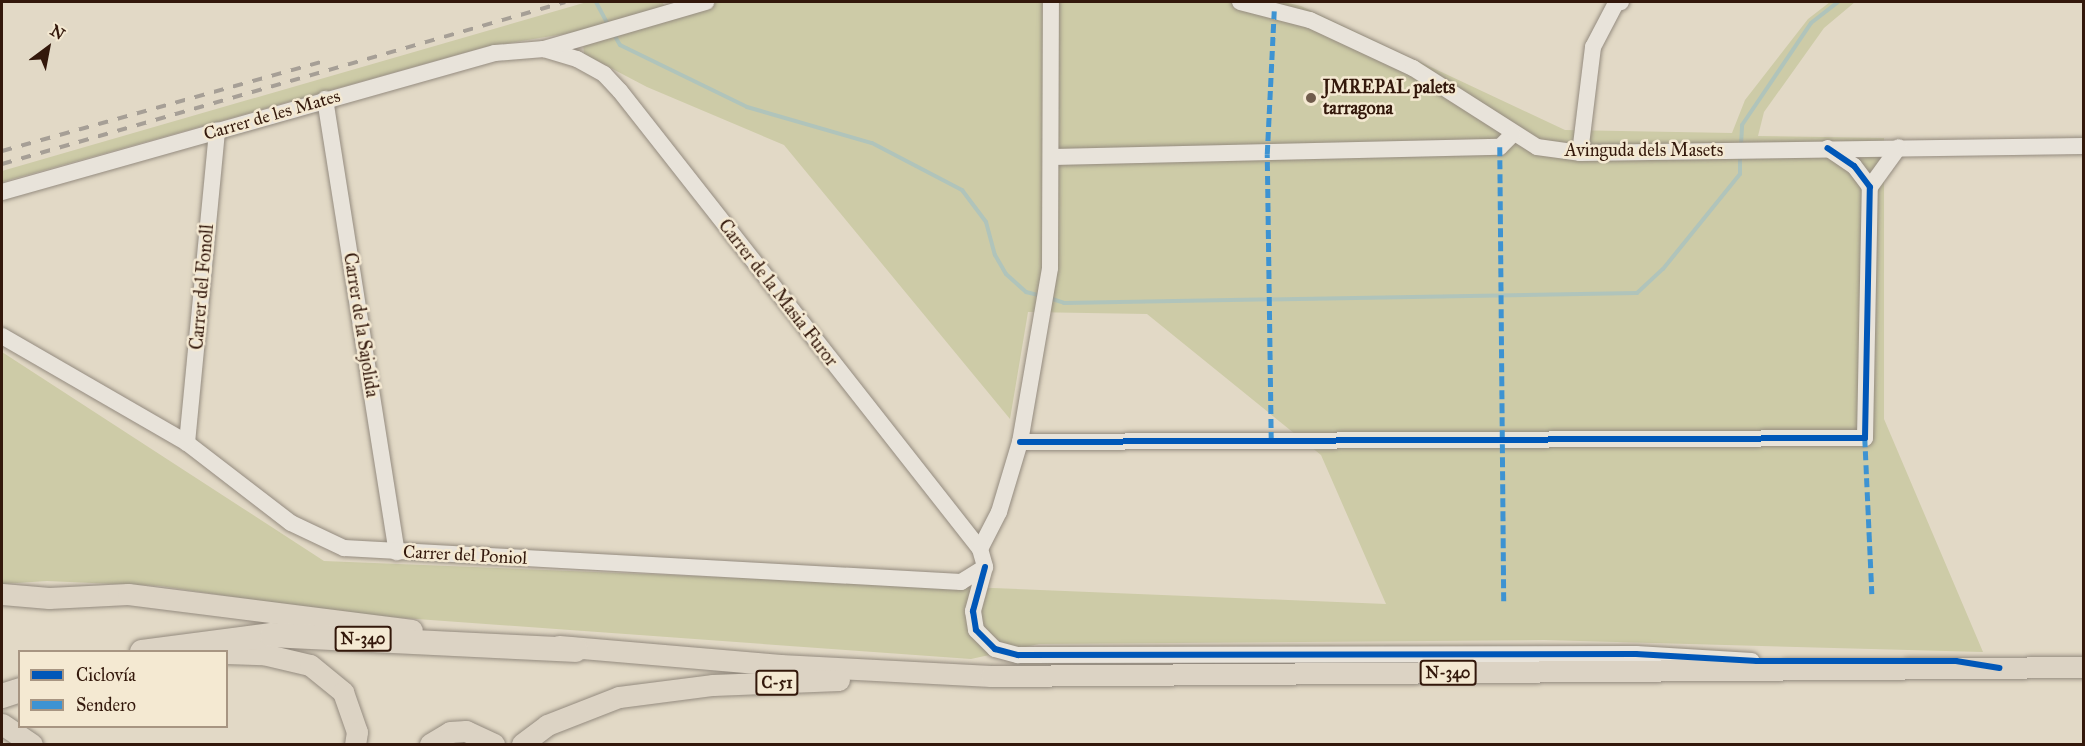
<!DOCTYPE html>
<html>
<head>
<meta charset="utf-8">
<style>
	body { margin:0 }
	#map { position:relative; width:2085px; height:746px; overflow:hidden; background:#e2d9c6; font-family:"IM FELL Great Primer",serif }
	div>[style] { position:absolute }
	.green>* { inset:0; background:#cdcba7 }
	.stream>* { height:4px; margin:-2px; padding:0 2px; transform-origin:2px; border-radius:2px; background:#b0c4bb }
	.roads { filter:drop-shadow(0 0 2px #948b7f) drop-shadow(0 0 2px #948b7f) }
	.minor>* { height:16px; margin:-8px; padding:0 8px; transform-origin:8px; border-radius:8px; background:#e8e3da }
	.major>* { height:21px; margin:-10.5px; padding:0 10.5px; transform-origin:10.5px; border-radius:10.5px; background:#dcd3c4 }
	.highway>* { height:24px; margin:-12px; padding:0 12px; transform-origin:12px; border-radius:12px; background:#dcd3c4 }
	.rail>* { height:4px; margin-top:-2px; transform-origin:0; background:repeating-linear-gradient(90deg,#a69f96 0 10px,transparent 0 20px) }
	.quiet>* { height:4.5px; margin-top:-2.25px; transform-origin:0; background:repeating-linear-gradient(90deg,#3d93d2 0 9px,transparent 0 13.5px) }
	.cycleway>* { height:6px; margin:-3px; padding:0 3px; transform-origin:3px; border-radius:3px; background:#0057b8 }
	.dots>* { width:16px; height:16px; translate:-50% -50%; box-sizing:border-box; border:3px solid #f4e9d2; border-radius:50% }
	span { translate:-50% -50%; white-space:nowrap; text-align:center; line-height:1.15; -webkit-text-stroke:5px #f4e9d2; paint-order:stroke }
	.shield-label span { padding:2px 4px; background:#f4e9d2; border:2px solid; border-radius:4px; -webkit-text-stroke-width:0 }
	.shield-label { font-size:16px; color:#33180b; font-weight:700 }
	.poi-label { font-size:18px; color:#33180b; font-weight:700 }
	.left { translate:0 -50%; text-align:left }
	.street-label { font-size:18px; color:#33180b }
	.frame { position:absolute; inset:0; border:3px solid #33180b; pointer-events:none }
	.legend { position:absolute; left:18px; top:650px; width:210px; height:78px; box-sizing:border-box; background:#f4e9d2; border:2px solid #a79582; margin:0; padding:8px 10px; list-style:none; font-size:18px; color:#33180b }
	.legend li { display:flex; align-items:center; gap:12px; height:30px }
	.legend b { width:30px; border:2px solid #a79582 }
	.north { position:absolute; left:18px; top:18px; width:60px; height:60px; -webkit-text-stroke:4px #f4e9d2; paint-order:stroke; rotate:32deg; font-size:16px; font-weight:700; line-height:24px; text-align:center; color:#33180b }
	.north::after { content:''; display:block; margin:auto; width:21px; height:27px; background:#33180b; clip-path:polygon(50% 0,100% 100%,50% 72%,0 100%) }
</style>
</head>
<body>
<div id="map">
	<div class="green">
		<i style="clip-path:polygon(587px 2px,662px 2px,664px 5px,676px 2px,1284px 2px,1301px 6px,1565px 130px,1732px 133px,1745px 100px,1808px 19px,1830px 2px,1855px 2px,1824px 28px,1764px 112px,1758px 136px,1884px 138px,1884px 419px,1983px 652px,1544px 640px,1039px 644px,971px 659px,348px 614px,160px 586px,47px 581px,2px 584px,2px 352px,324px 561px,1386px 604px,1321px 455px,1147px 314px,1028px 312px,1010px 419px,784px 145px,647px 87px,584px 54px,582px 31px,485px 47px,2px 182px,2px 171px)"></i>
	</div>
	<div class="stream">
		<i style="left:596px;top:2px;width:27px;rotate:62deg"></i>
		<i style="left:613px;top:33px;width:14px;rotate:60deg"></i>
		<i style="left:620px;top:45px;width:141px;rotate:26deg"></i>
		<i style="left:747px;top:107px;width:130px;rotate:16.1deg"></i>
		<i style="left:872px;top:143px;width:102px;rotate:27.6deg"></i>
		<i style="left:962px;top:190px;width:40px;rotate:53deg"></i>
		<i style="left:986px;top:222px;width:34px;rotate:75deg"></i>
		<i style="left:995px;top:255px;width:22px;rotate:60deg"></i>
		<i style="left:1006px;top:274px;width:27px;rotate:42deg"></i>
		<i style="left:1026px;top:292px;width:16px;rotate:14deg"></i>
		<i style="left:1741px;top:146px;width:21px;rotate:-87deg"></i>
		<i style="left:1742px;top:125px;width:123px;rotate:-55.9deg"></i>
		<i style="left:1811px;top:23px;width:34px;rotate:-38deg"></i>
		<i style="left:1049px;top:298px;width:16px;rotate:18deg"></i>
		<i style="left:1064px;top:303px;width:573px;rotate:-1deg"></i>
		<i style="left:1637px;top:293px;width:35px;rotate:-43deg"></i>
		<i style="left:1663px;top:269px;width:122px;rotate:-51deg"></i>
		<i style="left:1740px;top:174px;width:17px;rotate:-90deg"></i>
	</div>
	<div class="roads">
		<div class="minor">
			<i style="left:1240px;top:2px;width:72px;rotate:14.4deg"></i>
			<i style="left:1310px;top:20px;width:114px;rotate:25deg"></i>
			<i style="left:1413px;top:68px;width:147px;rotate:32.5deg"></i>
			<i style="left:1537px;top:147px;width:43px;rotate:7.9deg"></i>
			<i style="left:1580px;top:153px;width:504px;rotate:-0.8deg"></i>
			<i style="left:544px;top:49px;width:34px;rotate:17deg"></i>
			<i style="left:577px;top:59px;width:31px;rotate:29deg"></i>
			<i style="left:604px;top:74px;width:23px;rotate:47deg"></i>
			<i style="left:620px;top:91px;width:583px;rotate:51.83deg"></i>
			<i style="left:980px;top:549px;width:19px;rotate:74deg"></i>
			<i style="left:325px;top:99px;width:459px;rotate:81deg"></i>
			<i style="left:1580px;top:153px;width:107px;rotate:-83deg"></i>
			<i style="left:1593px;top:47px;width:50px;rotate:-62.4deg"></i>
			<i style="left:1616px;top:3px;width:5px;rotate:-11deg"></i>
			<i style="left:1053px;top:157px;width:447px;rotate:-1.3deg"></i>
			<i style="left:1500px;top:147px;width:18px;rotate:-45deg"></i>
			<i style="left:1870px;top:187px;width:49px;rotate:-54.1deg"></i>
			<i style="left:2px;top:192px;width:512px;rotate:-15.75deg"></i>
			<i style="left:495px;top:53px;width:49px;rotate:-4.7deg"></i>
			<i style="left:544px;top:49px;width:169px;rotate:-16.2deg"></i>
			<i style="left:2px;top:336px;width:214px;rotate:30deg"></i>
			<i style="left:187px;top:443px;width:131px;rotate:37.6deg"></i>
			<i style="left:291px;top:523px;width:59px;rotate:25.3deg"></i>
			<i style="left:344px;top:548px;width:618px;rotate:3.15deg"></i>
			<i style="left:961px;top:582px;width:28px;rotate:-32deg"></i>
			<i style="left:1020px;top:442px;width:845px;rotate:-0.27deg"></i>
			<i style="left:1865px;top:438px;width:251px;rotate:-88.9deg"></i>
			<i style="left:1870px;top:187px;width:26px;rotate:-127deg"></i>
			<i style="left:1854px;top:166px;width:32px;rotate:-146deg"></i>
			<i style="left:187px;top:443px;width:314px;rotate:-84.5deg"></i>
			<i style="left:980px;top:549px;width:42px;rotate:-62.8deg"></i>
			<i style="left:999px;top:512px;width:73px;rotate:-73.3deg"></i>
			<i style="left:1020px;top:442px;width:177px;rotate:-80.2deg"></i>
			<i style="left:1050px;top:268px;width:266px;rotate:-89.8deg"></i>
			<i style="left:985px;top:567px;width:46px;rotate:105.3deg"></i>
			<i style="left:973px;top:611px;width:19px;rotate:81deg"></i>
			<i style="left:976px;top:630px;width:27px;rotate:45deg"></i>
			<i style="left:995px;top:649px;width:24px;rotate:15deg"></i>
			<i style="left:1018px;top:655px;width:618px;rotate:-0.09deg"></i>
			<i style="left:1636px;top:654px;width:116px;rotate:3.5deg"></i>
		</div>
		<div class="major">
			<i style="left:2px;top:594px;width:47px;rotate:4.9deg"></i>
			<i style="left:49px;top:598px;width:79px;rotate:-2.9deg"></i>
			<i style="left:128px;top:594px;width:286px;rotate:7.2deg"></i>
			<i style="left:559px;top:646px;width:222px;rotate:4.9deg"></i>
			<i style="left:780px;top:665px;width:211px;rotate:3deg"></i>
			<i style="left:991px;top:676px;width:1093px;rotate:-0.47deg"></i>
			<i style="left:226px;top:653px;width:37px;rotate:2deg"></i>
			<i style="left:263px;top:654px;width:48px;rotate:13.2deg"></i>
			<i style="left:310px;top:665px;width:43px;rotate:39.3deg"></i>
			<i style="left:343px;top:692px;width:42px;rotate:70.7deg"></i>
			<i style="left:357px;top:732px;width:12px;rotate:99deg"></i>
			<i style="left:2px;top:724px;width:36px;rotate:34deg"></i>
			<i style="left:430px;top:744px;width:23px;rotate:-31deg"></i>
			<i style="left:450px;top:732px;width:16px;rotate:-4deg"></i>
			<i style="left:466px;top:731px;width:31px;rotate:25deg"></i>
			<i style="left:522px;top:744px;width:31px;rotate:-37deg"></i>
			<i style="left:547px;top:725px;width:77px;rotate:-21.3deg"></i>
			<i style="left:619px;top:697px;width:95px;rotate:-7.3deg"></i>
			<i style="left:713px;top:685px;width:126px;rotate:-2.3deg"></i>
		</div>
		<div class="highway">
			<i style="left:142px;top:652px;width:131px;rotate:-7.5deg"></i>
			<i style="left:272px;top:635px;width:304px;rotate:2.8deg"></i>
			<i style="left:2px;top:696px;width:19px;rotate:-18deg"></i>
		</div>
	</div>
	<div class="rail">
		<i style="left:2px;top:151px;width:339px;rotate:-15.6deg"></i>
		<i style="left:2px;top:164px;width:586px;rotate:-16.05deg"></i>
	</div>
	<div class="quiet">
		<i style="left:1500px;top:147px;width:454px;rotate:89.5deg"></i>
		<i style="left:1865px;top:438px;width:156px;rotate:87.4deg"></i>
		<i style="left:1271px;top:441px;width:287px;rotate:-90.8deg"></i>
		<i style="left:1267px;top:154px;width:143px;rotate:-87.2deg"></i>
	</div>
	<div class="cycleway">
		<i style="left:1020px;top:442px;width:845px;rotate:-0.27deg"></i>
		<i style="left:1865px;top:438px;width:251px;rotate:-88.9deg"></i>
		<i style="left:1870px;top:187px;width:26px;rotate:-127deg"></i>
		<i style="left:1854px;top:166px;width:32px;rotate:-146deg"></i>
		<i style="left:985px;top:567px;width:46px;rotate:105.3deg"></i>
		<i style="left:973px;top:611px;width:19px;rotate:81deg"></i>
		<i style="left:976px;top:630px;width:27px;rotate:45deg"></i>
		<i style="left:995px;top:649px;width:24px;rotate:15deg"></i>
		<i style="left:1018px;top:655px;width:618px;rotate:-0.09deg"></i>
		<i style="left:1636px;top:654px;width:121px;rotate:3.3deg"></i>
		<i style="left:1757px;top:661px;width:199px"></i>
		<i style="left:1956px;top:661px;width:44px;rotate:9.2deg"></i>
	</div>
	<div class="dots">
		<i style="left:1311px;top:98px;background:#705c4c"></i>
	</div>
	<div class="shield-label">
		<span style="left:363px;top:639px">N-340</span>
		<span style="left:1448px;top:673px">N-340</span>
		<span style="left:777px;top:683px">C-51</span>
	</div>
	<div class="poi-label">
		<span class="left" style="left:1323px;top:98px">JMREPAL palets<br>tarragona</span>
	</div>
	<div class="street-label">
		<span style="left:272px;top:115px;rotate:-16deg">Carrer de les Mates</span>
		<span style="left:1644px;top:150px">Avinguda dels Masets</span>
		<span style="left:202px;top:287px;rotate:-85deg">Carrer del Fonoll</span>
		<span style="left:778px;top:293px;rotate:52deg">Carrer de la Masia Furor</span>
		<span style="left:361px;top:325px;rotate:81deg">Carrer de la Sajolida</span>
		<span style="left:465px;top:555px;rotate:3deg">Carrer del Poniol</span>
	</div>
	<div class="frame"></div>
	<ul class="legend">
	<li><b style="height:8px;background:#0057b8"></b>Ciclovía</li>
	<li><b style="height:8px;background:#3d93d2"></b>Sendero</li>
	</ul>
	<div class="north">N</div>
</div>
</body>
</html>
